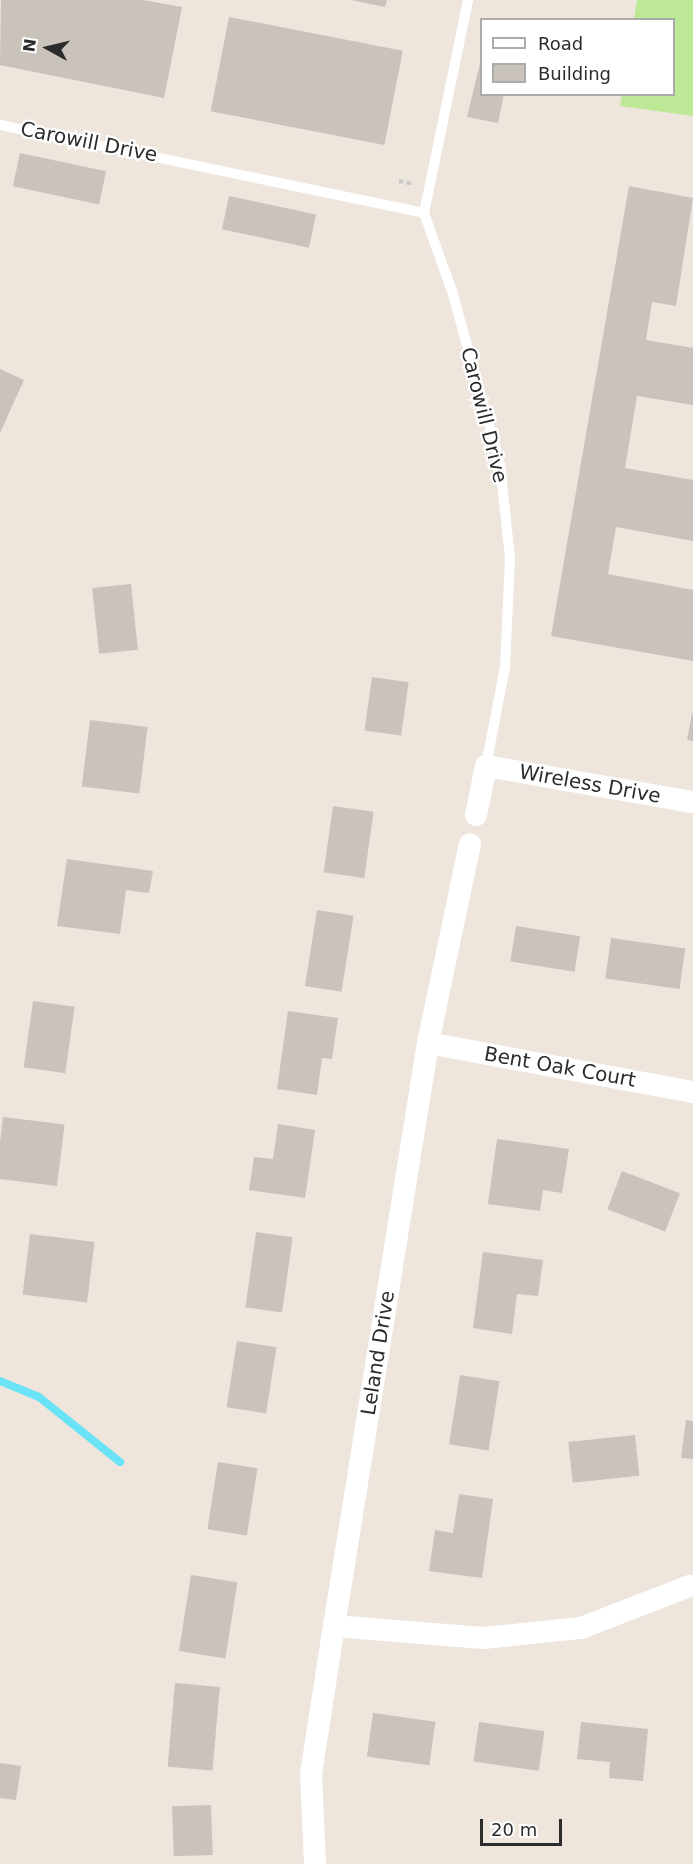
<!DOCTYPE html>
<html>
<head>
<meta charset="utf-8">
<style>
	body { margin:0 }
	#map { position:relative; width:693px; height:1864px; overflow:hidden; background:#eee5dd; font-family:"DejaVu Sans",sans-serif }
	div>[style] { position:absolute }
	.green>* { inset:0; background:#bde896 }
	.stream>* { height:8px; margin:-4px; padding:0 4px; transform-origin:4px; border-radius:4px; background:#6ae3f7 }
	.building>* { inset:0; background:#c9c3bc; transform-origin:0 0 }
	.path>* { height:4px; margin-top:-2px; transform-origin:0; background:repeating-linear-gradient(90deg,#c8c8c8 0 4.5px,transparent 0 7.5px) }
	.service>* { height:10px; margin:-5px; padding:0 5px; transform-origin:5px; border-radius:5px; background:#fff }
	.minor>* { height:22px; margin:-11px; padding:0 11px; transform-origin:11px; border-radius:11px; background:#fff }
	span { translate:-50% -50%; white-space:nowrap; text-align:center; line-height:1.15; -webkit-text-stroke:4.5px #fff; paint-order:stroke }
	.street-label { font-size:20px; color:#2c2c2c }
	.legend { position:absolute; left:480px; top:18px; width:195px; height:78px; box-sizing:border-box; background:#fff; border:2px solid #ababab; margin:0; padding:8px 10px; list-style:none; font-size:18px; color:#2c2c2c }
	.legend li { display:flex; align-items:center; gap:12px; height:30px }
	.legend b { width:30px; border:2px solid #ababab }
	.north { position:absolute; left:18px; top:18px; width:60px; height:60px; -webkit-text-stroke:4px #fff; paint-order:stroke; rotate:278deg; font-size:16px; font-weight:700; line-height:24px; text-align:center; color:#2c2c2c }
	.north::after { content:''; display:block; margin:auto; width:21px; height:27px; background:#2c2c2c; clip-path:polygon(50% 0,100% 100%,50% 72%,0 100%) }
	.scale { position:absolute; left:480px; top:1819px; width:82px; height:27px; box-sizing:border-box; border:3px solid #2c2c2c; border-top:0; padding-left:8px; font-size:18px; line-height:21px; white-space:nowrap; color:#2c2c2c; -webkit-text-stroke:4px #fff; paint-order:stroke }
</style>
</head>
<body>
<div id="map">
	<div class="green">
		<i style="clip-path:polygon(637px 0,693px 0,693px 116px,620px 106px,622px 95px,674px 94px,674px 20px,634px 19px)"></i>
	</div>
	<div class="stream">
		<i style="left:0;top:1381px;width:42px;rotate:22.3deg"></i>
		<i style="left:39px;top:1397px;width:104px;rotate:38.7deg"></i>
	</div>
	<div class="building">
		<i style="clip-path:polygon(1px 0,143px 0,182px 7px,164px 98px,0 65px)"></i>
		<i style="clip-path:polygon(351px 0,387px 0,385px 7px)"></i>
		<i style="left:229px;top:17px;width:177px;height:96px;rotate:11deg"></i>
		<i style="clip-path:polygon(482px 55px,482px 94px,504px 94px,498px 123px,467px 117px)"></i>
		<i style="left:20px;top:153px;width:88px;height:34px;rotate:12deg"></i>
		<i style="clip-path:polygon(629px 186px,693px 198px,676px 306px,652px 302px,646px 340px,693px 348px,693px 405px,637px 396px,625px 468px,693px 480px,693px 541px,616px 527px,608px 574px,693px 590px,693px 661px,551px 636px)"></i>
		<i style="left:229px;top:196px;width:89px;height:34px;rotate:12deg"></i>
		<i style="clip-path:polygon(0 369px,24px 380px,0 433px)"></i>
		<i style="left:131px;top:584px;width:66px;height:39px;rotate:84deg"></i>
		<i style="left:372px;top:677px;width:37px;height:54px;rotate:8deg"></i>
		<i style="clip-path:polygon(692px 713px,693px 713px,693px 741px,687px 740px)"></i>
		<i style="left:90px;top:720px;width:58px;height:67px;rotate:7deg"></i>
		<i style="left:333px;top:806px;width:41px;height:67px;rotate:8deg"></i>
		<i style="clip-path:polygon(67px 859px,153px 871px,149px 893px,126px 890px,120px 934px,57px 926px)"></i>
		<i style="left:317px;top:910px;width:37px;height:77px;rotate:9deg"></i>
		<i style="left:516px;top:926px;width:65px;height:36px;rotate:9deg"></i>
		<i style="left:611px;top:938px;width:75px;height:41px;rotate:8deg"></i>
		<i style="left:33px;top:1001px;width:42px;height:67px;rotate:8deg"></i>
		<i style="clip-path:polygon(288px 1011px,338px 1018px,332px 1059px,322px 1058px,317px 1095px,277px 1089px)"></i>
		<i style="left:3px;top:1117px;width:62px;height:62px;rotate:7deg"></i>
		<i style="clip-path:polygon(278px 1124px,315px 1130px,305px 1198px,249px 1190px,254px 1157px,273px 1159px)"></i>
		<i style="clip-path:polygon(497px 1139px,569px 1149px,562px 1193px,543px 1190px,540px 1211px,488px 1204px)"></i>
		<i style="left:622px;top:1171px;width:62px;height:41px;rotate:21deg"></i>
		<i style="left:256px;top:1232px;width:37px;height:76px;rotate:8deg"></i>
		<i style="left:30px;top:1234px;width:65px;height:61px;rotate:7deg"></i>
		<i style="clip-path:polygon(483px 1252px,543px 1260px,538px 1296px,517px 1294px,512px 1334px,473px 1328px)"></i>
		<i style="left:237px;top:1341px;width:40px;height:67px;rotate:9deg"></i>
		<i style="left:460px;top:1375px;width:40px;height:70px;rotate:9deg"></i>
		<i style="clip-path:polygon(686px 1420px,693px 1421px,693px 1459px,681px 1458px)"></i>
		<i style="left:635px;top:1435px;width:41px;height:67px;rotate:84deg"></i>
		<i style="left:218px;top:1462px;width:40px;height:68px;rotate:9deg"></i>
		<i style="clip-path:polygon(459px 1494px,493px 1499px,482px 1578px,429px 1571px,435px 1530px,453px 1533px)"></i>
		<i style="left:191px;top:1575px;width:47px;height:77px;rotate:9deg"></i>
		<i style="left:175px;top:1683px;width:45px;height:84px;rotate:5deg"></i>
		<i style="left:373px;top:1713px;width:63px;height:44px;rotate:8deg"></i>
		<i style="left:479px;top:1722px;width:66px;height:40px;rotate:8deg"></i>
		<i style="clip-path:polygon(581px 1722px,648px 1729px,643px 1781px,609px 1778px,610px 1762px,577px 1759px)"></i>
		<i style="clip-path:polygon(0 1763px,21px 1766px,16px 1800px,0 1798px)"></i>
		<i style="left:211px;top:1805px;width:50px;height:39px;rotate:88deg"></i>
	</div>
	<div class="path">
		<i style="left:399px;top:181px;width:14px;rotate:12deg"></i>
	</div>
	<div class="service">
		<i style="left:0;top:125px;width:433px;rotate:11.7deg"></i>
		<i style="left:424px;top:213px;width:83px;rotate:70.3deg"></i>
		<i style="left:452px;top:291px;width:180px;rotate:74.5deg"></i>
		<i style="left:500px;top:464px;width:95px;rotate:83.9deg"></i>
		<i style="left:510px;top:558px;width:109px;rotate:92.6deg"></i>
		<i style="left:505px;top:667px;width:101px;rotate:100.9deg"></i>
		<i style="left:424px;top:213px;width:217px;rotate:-78.3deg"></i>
	</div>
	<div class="minor">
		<i style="left:476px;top:815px;width:50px;rotate:-78.5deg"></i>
		<i style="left:486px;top:766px;width:210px;rotate:9.9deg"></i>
		<i style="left:428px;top:1043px;width:269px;rotate:10.5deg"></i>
		<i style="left:334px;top:1626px;width:150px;rotate:4.6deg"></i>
		<i style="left:484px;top:1638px;width:98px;rotate:-5.9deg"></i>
		<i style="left:581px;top:1628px;width:117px;rotate:-21.1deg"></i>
		<i style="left:315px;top:1864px;width:90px;rotate:-92.5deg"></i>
		<i style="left:311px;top:1774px;width:150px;rotate:-81.2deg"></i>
		<i style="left:334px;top:1626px;width:591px;rotate:-80.84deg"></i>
		<i style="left:428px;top:1043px;width:203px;rotate:-78.1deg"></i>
	</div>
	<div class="street-label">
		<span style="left:89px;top:142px;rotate:11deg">Carowill Drive</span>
		<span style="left:484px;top:415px;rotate:76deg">Carowill Drive</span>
		<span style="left:590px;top:784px;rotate:10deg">Wireless Drive</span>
		<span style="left:560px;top:1067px;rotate:10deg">Bent Oak Court</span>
		<span style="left:378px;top:1353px;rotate:-81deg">Leland Drive</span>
	</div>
	<ul class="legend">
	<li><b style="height:8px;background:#fff"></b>Road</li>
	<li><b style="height:16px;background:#c9c3bc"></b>Building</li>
	</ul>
	<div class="north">N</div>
	<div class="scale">20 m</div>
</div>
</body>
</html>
